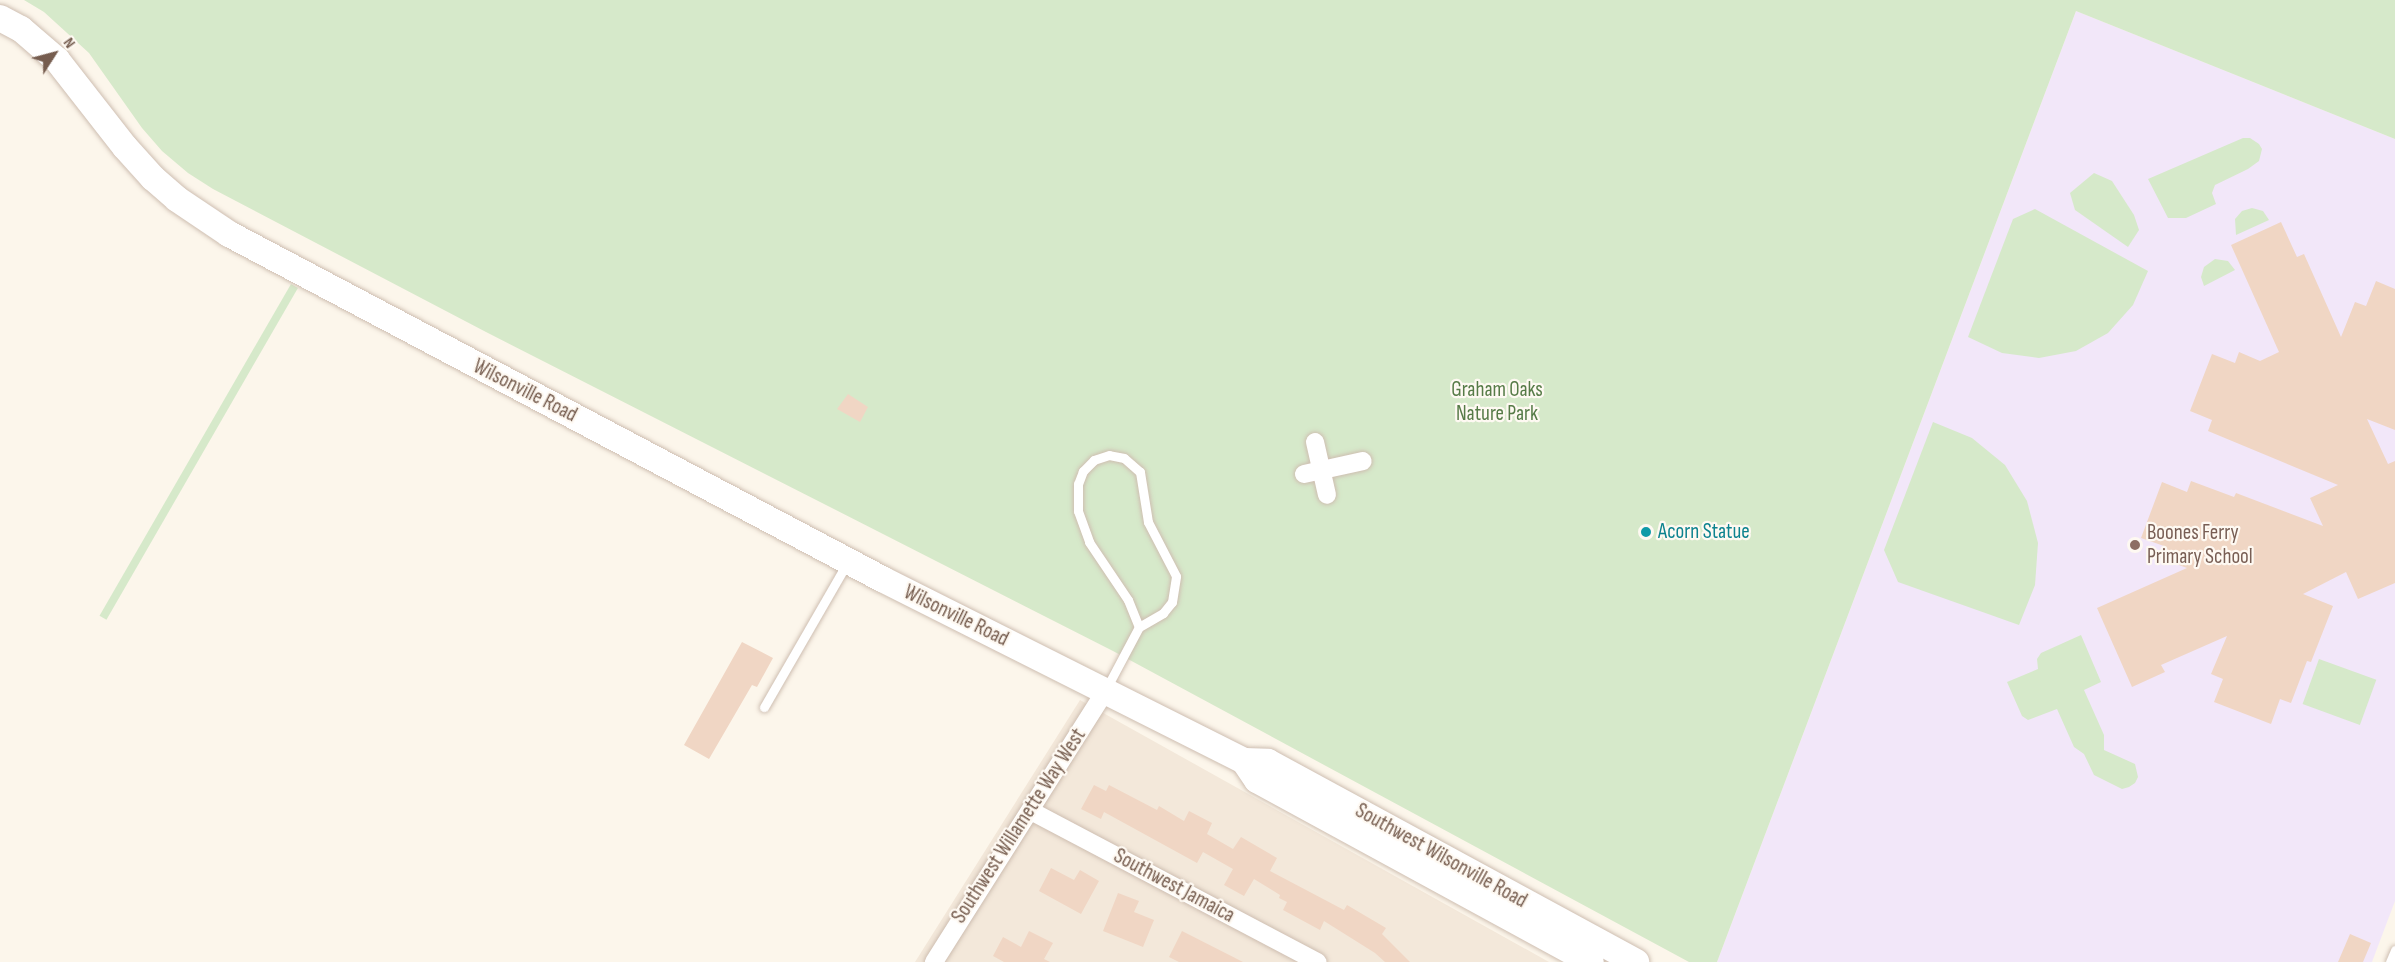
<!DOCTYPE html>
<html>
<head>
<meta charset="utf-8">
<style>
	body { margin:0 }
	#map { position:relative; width:2395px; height:962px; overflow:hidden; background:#fcf6eb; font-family:"Sofia Sans Condensed",sans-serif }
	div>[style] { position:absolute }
	.residential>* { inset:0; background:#f3e8da }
	.education>* { inset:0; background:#f2e7f9 }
	.green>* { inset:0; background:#d6e9ca; transform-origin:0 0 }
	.building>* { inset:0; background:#f0d6c4 }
	.roads { filter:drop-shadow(0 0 2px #cebeb1) drop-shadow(0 0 2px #cebeb1) }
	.lane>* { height:9px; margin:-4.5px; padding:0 4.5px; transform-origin:4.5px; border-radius:4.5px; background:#fff }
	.street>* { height:18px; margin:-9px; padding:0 9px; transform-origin:9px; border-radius:9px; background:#fff }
	.secondary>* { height:26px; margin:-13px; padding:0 13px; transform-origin:13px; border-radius:13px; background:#fff }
	.dots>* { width:16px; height:16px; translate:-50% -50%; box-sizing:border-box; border:3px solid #fef9f2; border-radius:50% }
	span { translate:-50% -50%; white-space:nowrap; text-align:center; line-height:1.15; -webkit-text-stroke:4.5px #fef9f2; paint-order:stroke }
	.park-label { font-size:21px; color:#567b47 }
	.street-label { font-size:21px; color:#765d4f }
	.culture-label { font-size:21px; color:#0d838f }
	.left { translate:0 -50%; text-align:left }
	.education-label { font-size:21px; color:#785e54 }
	.north { position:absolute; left:24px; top:24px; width:60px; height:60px; -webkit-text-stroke:4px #fef9f2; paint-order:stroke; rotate:54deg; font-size:16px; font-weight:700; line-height:24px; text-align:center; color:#765d4f }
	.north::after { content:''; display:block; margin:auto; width:21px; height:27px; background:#765d4f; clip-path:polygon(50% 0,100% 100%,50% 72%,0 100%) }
</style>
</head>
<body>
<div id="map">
	<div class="residential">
		<i style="clip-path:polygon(1080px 700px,1549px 962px,915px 962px)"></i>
	</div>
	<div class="education">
		<i style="clip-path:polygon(2076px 11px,2395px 139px,2395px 901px,2372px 962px,1717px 962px)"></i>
	</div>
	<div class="green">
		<i style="clip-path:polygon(24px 0,2395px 0,2395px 139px,2076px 11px,1717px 962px,1689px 962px,1113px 651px,486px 332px,213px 189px,188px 173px,162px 151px,142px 128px,89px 53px,44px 12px)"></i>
		<i style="clip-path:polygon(2243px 138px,2250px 138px,2259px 144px,2262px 149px,2259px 161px,2248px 169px,2215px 185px,2212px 193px,2216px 204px,2186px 218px,2168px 218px,2148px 179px)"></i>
		<i style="clip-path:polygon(2094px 173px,2112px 181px,2134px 215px,2139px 230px,2128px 247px,2075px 210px,2070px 193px)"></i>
		<i style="clip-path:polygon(2252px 208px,2263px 211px,2269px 220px,2236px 235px,2235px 219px,2242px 211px)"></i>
		<i style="clip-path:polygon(2035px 209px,2148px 271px,2133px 305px,2108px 333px,2076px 351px,2039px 358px,2002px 353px,1968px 337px,2013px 219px)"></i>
		<i style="clip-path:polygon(2215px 259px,2228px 261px,2235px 270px,2204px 286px,2201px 277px,2204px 267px)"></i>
		<i style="left:291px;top:284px;width:8px;height:383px;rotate:30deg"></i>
		<i style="clip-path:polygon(1933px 422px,1972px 438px,2005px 465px,2027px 501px,2038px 543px,2035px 585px,2019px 625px,1898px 582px,1884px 550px)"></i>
		<i style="clip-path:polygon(2081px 635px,2101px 682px,2084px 690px,2104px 735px,2104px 750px,2135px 764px,2138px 777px,2135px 783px,2129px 787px,2122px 789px,2094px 775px,2084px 754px,2074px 747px,2057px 709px,2028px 720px,2022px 716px,2007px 682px,2038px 669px,2037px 659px,2041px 653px)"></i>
		<i style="left:2319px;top:659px;width:61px;height:48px;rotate:20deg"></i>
	</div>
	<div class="building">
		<i style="clip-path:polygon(2281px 222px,2297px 257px,2304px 254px,2341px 337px,2355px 302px,2366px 306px,2376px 281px,2395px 289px,2395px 430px,2367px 419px,2388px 464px,2395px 461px,2395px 583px,2358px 599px,2346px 572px,2303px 594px,2333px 606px,2311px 662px,2307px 661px,2291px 703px,2280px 699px,2271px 724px,2214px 702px,2223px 679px,2211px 674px,2227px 636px,2161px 665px,2165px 672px,2132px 687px,2097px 608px,2187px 568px,2160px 558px,2164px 546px,2141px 538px,2162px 482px,2187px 492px,2191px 481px,2234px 497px,2236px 493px,2323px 526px,2310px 498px,2338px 485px,2208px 431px,2212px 420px,2190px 411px,2212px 354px,2235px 363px,2239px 352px,2260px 361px,2279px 352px,2231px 245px)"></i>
		<i style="clip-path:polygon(848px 394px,868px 407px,860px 422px,837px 409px)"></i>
		<i style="clip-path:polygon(742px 642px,773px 658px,757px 687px,752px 685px,709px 759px,684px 745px)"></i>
		<i style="clip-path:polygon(1094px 785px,1106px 791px,1109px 785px,1157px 810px,1159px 806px,1184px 821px,1189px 811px,1212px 823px,1207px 834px,1233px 849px,1241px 837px,1277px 858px,1270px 871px,1344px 910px,1347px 905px,1386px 928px,1382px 934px,1410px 962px,1385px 962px,1375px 953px,1324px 921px,1320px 930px,1283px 910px,1287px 902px,1279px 898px,1280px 895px,1254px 879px,1244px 896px,1224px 885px,1233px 869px,1203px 852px,1197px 863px,1104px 812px,1101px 819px,1081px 809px)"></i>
		<i style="clip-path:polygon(1051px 868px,1074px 880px,1080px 870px,1099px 881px,1081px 914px,1039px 891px)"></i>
		<i style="clip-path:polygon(1118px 893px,1139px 901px,1134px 912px,1154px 920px,1143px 947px,1103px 931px)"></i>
		<i style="clip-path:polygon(1029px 931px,1053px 943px,1044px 959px,1050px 962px,1004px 962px,993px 956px,1003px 937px,1021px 947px)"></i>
		<i style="clip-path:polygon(1182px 931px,1243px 962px,1179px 962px,1169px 957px)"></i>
		<i style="clip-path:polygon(2350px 934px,2371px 943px,2363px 962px,2338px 962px)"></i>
	</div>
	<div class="roads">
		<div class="lane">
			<i style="left:1106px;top:689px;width:70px;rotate:-62deg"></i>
			<i style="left:1139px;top:627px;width:28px;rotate:-30deg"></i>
			<i style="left:1163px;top:613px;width:14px;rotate:-51deg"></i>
			<i style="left:1172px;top:602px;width:26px;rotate:-81deg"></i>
			<i style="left:1176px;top:576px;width:61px;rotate:-117.4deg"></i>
			<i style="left:1148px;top:522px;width:51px;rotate:-99.1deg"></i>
			<i style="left:1140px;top:472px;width:21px;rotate:-139deg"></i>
			<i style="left:1124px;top:458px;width:15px;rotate:-169deg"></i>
			<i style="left:1109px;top:455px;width:16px;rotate:162deg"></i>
			<i style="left:1094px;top:460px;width:16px;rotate:135deg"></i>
			<i style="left:1083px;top:471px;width:14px;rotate:111deg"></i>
			<i style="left:1078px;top:484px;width:27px;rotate:90deg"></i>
			<i style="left:1078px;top:511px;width:33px;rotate:70deg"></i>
			<i style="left:1089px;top:542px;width:70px;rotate:56.1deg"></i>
			<i style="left:1128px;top:600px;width:29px;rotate:68deg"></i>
			<i style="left:764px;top:707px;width:166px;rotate:-60deg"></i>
			<i style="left:2390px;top:962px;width:13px;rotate:-67deg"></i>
		</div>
		<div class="street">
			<i style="left:1315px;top:442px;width:54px;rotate:77.2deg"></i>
			<i style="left:1304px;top:474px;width:60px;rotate:-12.4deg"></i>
			<i style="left:1031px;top:811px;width:324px;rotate:27.8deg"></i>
			<i style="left:934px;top:962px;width:320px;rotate:-57.7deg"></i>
		</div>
		<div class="secondary">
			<i style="left:0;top:18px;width:24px;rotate:28deg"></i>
			<i style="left:21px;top:29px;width:48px;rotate:40.7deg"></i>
			<i style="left:57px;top:60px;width:110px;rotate:52deg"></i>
			<i style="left:125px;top:147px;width:42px;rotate:47.9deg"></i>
			<i style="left:153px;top:178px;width:32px;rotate:41deg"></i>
			<i style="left:177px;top:199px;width:63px;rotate:33.9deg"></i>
			<i style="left:229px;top:234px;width:739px;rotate:27.85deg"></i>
			<i style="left:882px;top:579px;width:405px;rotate:26.7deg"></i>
			<i style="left:1244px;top:761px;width:24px;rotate:2deg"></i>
			<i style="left:1268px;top:762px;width:419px;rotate:28.5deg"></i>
			<i style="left:1244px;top:761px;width:23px;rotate:56deg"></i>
			<i style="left:1257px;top:780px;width:380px;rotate:28.6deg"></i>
		</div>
	</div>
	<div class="dots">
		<i style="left:1646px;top:532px;background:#0f9aa8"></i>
		<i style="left:2135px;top:545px;background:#8d6e63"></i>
	</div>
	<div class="park-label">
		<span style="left:1497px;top:402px">Graham Oaks<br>Nature Park</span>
	</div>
	<div class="street-label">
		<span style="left:525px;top:391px;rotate:27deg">Wilsonville Road</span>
		<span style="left:956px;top:616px;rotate:26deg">Wilsonville Road</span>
		<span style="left:1019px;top:826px;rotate:-57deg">Southwest Willamette Way West</span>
		<span style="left:1441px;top:856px;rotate:29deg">Southwest Wilsonville Road</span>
		<span style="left:1174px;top:886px;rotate:28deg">Southwest Jamaica</span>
	</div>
	<div class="culture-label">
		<span class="left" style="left:1658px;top:532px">Acorn Statue</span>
	</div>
	<div class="education-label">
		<span class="left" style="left:2147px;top:545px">Boones Ferry<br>Primary School</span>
	</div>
	<div class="north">N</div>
</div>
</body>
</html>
